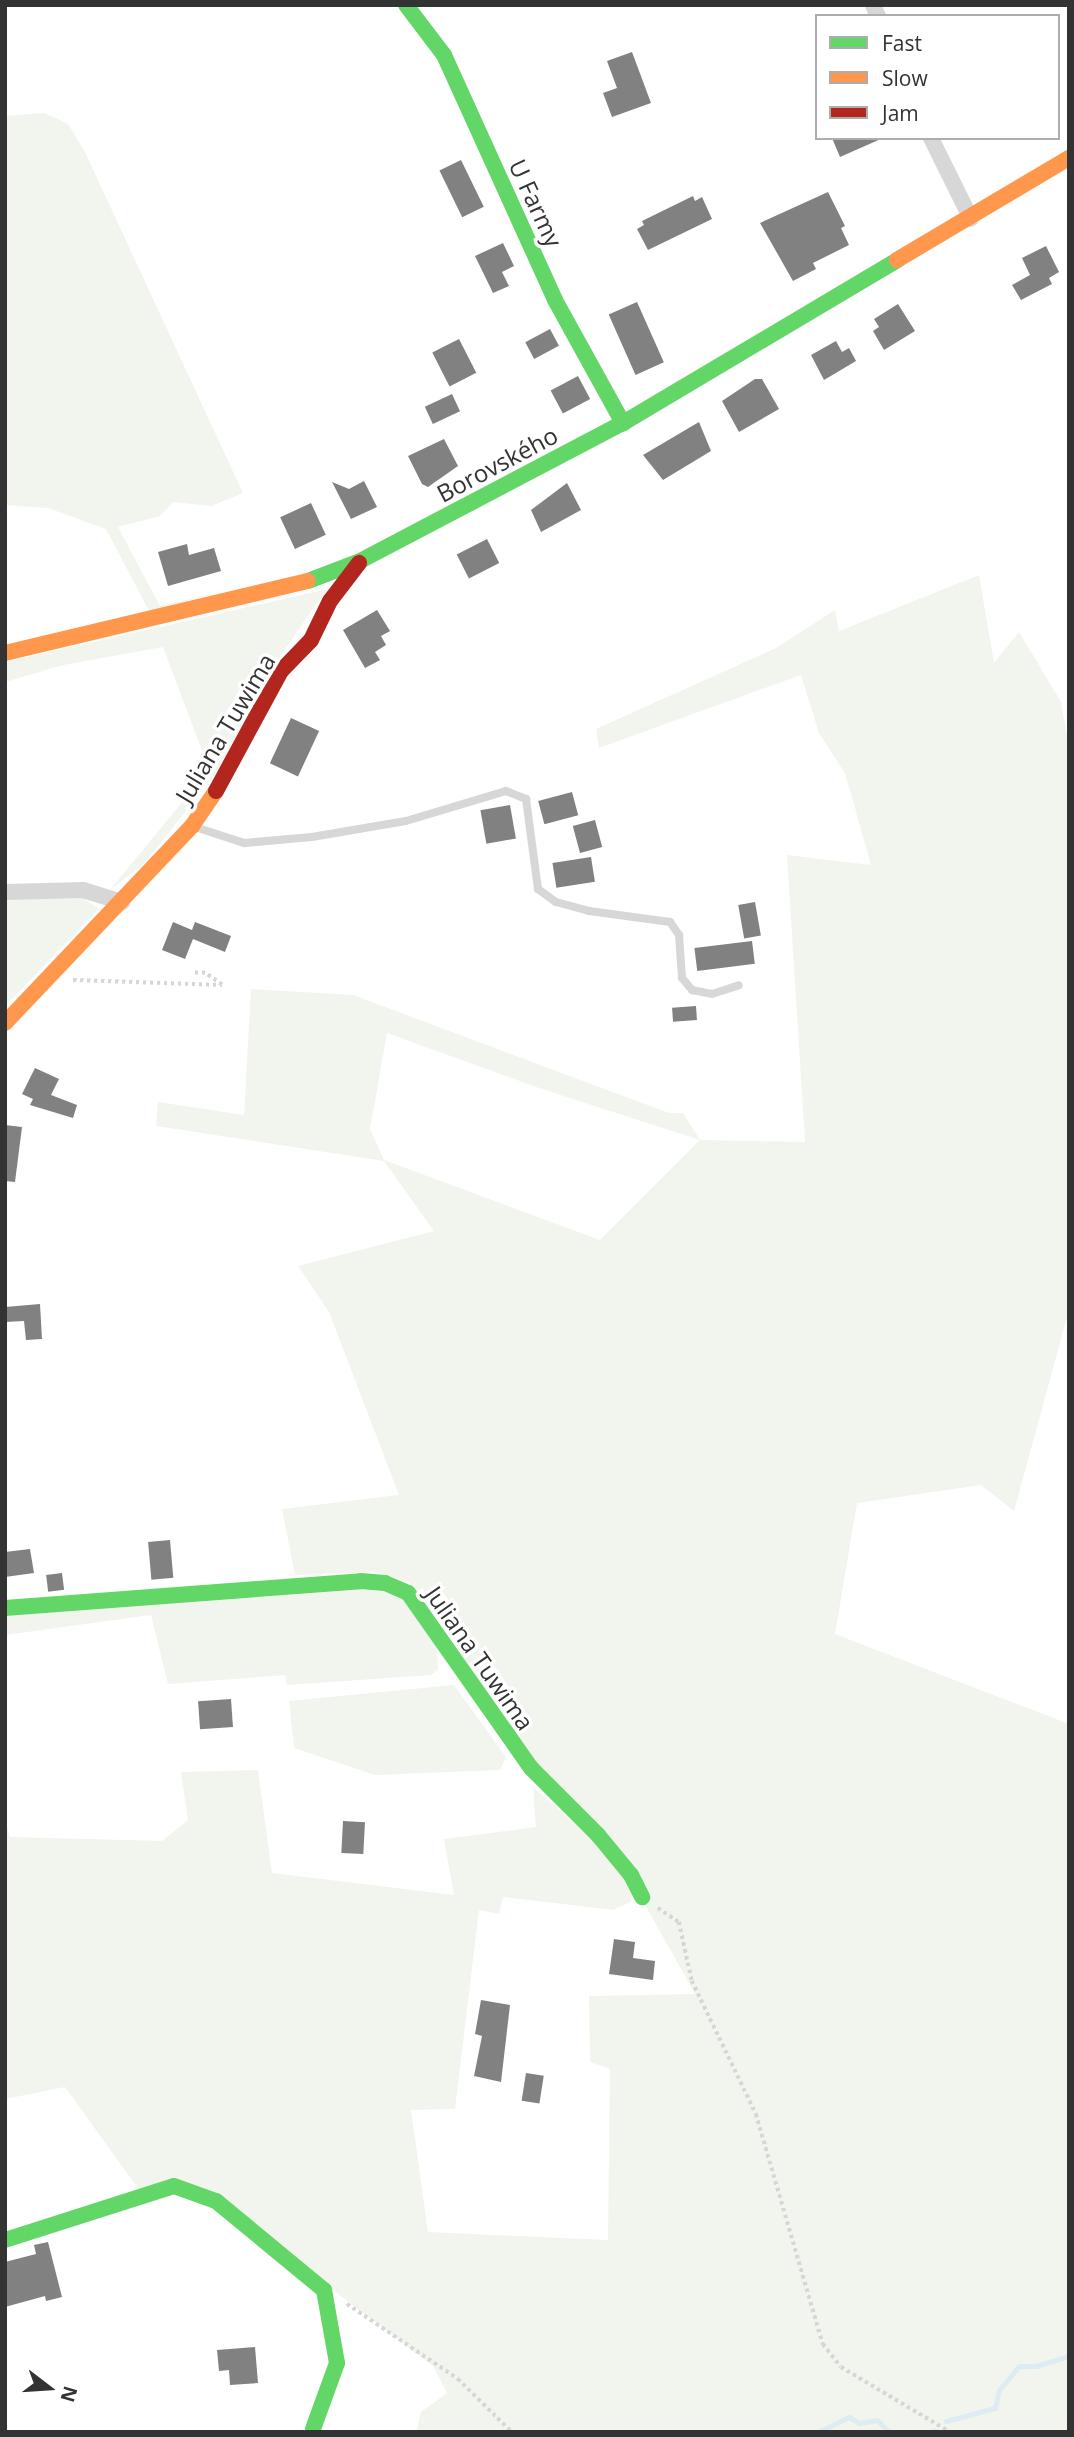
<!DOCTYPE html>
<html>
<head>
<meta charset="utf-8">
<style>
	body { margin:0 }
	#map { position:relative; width:1074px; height:2437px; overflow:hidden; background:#fff; font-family:"Open Sans",sans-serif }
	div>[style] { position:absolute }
	.green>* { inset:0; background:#f1f5ed }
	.stream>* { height:5px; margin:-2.5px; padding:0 2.5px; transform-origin:2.5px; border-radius:2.5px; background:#ddebf3 }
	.building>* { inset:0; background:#818181; transform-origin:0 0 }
	.path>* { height:3.5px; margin-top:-1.75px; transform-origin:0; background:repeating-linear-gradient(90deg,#d6d6d6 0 3.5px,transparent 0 7px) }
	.lane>* { height:8px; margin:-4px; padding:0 4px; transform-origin:4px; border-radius:4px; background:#d7d7d7 }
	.street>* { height:16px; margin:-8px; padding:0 8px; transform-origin:8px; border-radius:8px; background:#d7d7d7 }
	.fast>* { height:16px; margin:-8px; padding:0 8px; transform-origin:8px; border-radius:8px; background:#63d668 }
	.slow>* { height:16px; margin:-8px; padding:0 8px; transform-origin:8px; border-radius:8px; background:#ff974d }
	.jam>* { height:16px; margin:-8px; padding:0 8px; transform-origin:8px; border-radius:8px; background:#b3261e }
	span { translate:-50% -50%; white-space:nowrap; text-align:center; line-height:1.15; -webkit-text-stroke:7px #fff; paint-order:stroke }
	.street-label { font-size:24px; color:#333 }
	.frame { position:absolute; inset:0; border:7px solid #333; pointer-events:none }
	.legend { position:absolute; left:815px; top:14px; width:245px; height:126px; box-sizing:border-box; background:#fff; border:2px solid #adadad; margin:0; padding:9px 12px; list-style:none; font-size:21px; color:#333 }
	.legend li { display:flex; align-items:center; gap:14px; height:35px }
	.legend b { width:35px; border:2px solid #adadad }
	.north { position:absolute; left:14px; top:2353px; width:70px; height:70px; -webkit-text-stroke:5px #fff; paint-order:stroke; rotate:107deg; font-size:19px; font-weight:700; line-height:28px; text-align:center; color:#333 }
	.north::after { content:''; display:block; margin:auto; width:24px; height:32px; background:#333; clip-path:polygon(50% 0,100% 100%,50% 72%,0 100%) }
</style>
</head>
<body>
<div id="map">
	<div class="green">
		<i style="clip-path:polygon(44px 113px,68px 124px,84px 150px,243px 493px,211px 506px,173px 502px,160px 516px,118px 527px,160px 606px,225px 591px,149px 611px,106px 529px,48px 508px,5px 505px,5px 116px)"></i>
		<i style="clip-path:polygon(evenodd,979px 575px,994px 663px,1019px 632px,1061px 702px,1069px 748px,1069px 1310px,1014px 1511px,981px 1485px,857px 1503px,835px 1634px,1069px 1724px,1069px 2432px,416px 2432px,421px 2412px,447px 2393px,433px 2366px,216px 2201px,137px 2187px,65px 2087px,5px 2099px,5px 1819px,10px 1837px,162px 1841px,188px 1820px,181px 1772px,258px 1770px,272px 1873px,454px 1895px,444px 1839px,536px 1827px,533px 1787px,597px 1843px,524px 1754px,449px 1634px,408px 1581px,373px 1572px,295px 1575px,282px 1509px,399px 1495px,329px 1312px,298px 1266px,434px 1231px,384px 1161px,156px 1126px,158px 1102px,244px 1115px,251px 989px,353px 995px,669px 1113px,683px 1113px,700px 1140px,805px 1142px,787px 855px,871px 865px,845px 773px,819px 733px,801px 675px,599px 748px,596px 729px,776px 648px,835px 610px,839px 631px,979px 575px,387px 1033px,542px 1089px,700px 1140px,600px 1240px,384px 1160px,370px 1129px,387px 1033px,979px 575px,634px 1885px,695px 1994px,589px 1996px,590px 2062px,610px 2069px,608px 2240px,428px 2232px,411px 2110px,455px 2109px,479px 1910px,499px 1914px,503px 1897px,613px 1910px,631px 1902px,634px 1885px)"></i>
		<i style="clip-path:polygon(332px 588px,316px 604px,269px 673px,216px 773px,144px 864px,110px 890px,183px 801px,204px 756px,163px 647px,63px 665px,5px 682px,5px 662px)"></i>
		<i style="clip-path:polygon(83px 898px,99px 909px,5px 1006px,5px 899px)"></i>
		<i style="clip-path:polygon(372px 1589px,405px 1597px,437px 1644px,438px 1670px,431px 1675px,287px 1685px,285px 1675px,168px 1684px,151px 1615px,5px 1635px,5px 1616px)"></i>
		<i style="clip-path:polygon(454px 1685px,506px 1757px,500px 1770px,375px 1775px,294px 1748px,289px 1701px)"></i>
	</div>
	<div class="stream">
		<i style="left:946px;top:2421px;width:51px;rotate:-14.9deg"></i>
		<i style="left:995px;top:2408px;width:18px;rotate:-77deg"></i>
		<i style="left:999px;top:2390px;width:31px;rotate:-50deg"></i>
		<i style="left:1019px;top:2366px;width:17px"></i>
		<i style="left:1036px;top:2366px;width:34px;rotate:-17deg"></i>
		<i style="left:818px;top:2432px;width:34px;rotate:-26deg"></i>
		<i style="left:849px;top:2417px;width:12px;rotate:31deg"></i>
		<i style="left:859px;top:2423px;width:18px;rotate:-9deg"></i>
		<i style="left:877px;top:2420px;width:17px;rotate:45deg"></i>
		<i style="left:930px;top:2432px;width:5px;rotate:-22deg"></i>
	</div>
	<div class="building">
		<i style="clip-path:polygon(632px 52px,651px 103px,612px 117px,603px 93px,617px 88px,607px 61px)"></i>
		<i style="clip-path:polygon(832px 138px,883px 138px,840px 157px)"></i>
		<i style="left:461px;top:160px;width:52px;height:24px;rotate:64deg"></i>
		<i style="clip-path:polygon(828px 192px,845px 226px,841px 228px,849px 245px,813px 263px,816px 269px,793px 281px,760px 223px)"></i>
		<i style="clip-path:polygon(693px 196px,695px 201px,702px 197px,712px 219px,648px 250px,637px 229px,644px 225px,642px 221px)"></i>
		<i style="clip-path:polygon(503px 243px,514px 266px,502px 272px,509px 286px,493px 293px,475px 256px)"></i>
		<i style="clip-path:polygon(1046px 246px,1059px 272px,1049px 278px,1052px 284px,1021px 300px,1012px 285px,1030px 275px,1022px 258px)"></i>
		<i style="left:637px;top:302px;width:66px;height:31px;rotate:66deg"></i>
		<i style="clip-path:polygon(898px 304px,915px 331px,884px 350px,873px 331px,879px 327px,874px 319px)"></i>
		<i style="left:550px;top:329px;width:19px;height:28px;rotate:62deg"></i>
		<i style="left:459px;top:339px;width:38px;height:30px;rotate:63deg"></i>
		<i style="clip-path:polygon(836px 341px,842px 352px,849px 348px,856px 361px,824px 380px,811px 355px)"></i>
		<i style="left:578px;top:376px;width:26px;height:31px;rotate:62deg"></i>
		<i style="clip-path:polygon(755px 379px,762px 379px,779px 409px,739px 432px,722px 401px)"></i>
		<i style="left:452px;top:394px;width:19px;height:30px;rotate:65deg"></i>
		<i style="clip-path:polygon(699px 422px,711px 451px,663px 480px,643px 455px)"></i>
		<i style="clip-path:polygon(444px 439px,458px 466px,428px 487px,422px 484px,408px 456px)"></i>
		<i style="clip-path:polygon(364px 481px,377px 507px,351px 519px,332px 482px,349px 489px)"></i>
		<i style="clip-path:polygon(567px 483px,581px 510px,541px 532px,531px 510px)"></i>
		<i style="left:311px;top:503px;width:35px;height:34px;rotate:65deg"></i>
		<i style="left:487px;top:539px;width:27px;height:34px;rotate:63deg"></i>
		<i style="clip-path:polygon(187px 544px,189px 555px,214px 548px,221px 571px,168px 586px,158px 552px)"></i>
		<i style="clip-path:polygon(377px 610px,390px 631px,381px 636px,386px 645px,375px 652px,380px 660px,365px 668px,343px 630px)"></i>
		<i style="left:291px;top:718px;width:31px;height:50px;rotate:25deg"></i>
		<i style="left:572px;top:792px;width:24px;height:35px;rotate:75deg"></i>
		<i style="left:510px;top:805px;width:34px;height:30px;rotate:80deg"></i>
		<i style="left:595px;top:820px;width:28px;height:23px;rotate:75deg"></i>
		<i style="left:591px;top:857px;width:25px;height:39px;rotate:81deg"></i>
		<i style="left:755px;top:902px;width:34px;height:17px;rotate:80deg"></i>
		<i style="clip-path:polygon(173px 922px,192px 930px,195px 922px,231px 936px,225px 952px,193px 939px,185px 959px,162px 950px)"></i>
		<i style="left:752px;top:941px;width:23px;height:58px;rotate:83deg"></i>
		<i style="left:696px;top:1006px;width:14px;height:24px;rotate:86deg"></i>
		<i style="clip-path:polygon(35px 1068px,59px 1079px,51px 1095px,77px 1105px,73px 1118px,30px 1105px,33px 1099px,22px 1094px)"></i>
		<i style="clip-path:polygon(5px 1125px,22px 1127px,15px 1182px,5px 1181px)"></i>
		<i style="clip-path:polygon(40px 1304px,42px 1339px,26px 1340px,24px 1321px,5px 1322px,5px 1307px)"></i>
		<i style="left:170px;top:1540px;width:38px;height:22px;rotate:85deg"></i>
		<i style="clip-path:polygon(30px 1549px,34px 1573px,5px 1577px,5px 1552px)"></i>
		<i style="left:62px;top:1573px;width:17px;height:16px;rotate:83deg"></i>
		<i style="left:231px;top:1699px;width:28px;height:33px;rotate:86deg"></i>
		<i style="left:343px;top:1821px;width:22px;height:32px;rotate:3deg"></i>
		<i style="clip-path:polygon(614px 1939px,635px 1942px,633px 1958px,655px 1961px,653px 1980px,609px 1974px)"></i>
		<i style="clip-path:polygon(481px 2000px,510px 2005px,501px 2082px,474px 2076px,482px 2036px,475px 2034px)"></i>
		<i style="left:526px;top:2073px;width:18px;height:28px;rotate:9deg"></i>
		<i style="clip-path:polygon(48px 2242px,62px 2297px,46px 2301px,45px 2296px,5px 2307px,5px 2262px,36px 2254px,34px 2245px)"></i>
		<i style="clip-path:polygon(255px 2347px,258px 2383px,230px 2385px,229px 2370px,219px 2371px,217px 2350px)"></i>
	</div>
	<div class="path">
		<i style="left:73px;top:980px;width:149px;rotate:1.9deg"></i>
		<i style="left:222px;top:985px;width:21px;rotate:-145deg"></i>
		<i style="left:205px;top:973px;width:13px;rotate:180deg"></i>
		<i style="left:658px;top:1908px;width:25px;rotate:34deg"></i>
		<i style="left:679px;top:1922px;width:60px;rotate:77.6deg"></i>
		<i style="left:692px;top:1981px;width:148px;rotate:64.3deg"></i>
		<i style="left:756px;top:2114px;width:240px;rotate:73.8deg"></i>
		<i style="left:823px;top:2344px;width:29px;rotate:52deg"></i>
		<i style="left:841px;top:2367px;width:127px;rotate:30.8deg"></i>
		<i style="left:347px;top:2304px;width:134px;rotate:34deg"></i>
		<i style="left:458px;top:2379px;width:76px;rotate:44.5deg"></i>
	</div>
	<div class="lane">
		<i style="left:195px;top:827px;width:52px;rotate:18.1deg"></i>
		<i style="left:244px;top:843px;width:68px;rotate:-5deg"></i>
		<i style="left:312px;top:837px;width:95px;rotate:-9.7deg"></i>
		<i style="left:406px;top:821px;width:104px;rotate:-16.7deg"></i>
		<i style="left:506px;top:791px;width:22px;rotate:22deg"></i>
		<i style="left:526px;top:799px;width:91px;rotate:82.4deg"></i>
		<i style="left:538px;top:889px;width:22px;rotate:36deg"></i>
		<i style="left:556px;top:902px;width:34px;rotate:15deg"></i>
		<i style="left:589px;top:911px;width:82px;rotate:7.7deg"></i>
		<i style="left:670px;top:922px;width:16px;rotate:55deg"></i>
		<i style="left:679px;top:935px;width:43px;rotate:86deg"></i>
		<i style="left:682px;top:978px;width:16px;rotate:50deg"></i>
		<i style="left:692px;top:990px;width:20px;rotate:11deg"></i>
		<i style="left:712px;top:994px;width:28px;rotate:-18deg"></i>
	</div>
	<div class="street">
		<i style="left:873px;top:5px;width:12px;rotate:66deg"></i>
		<i style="left:931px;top:138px;width:90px;rotate:63.7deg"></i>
		<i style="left:5px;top:892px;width:78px;rotate:-1.5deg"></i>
		<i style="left:83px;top:890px;width:41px;rotate:17.1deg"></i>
	</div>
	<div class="fast">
		<i style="left:406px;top:5px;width:63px;rotate:52.8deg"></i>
		<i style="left:444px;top:55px;width:269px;rotate:65.6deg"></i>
		<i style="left:555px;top:300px;width:141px;rotate:61.1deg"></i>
		<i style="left:308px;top:581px;width:56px;rotate:-21deg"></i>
		<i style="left:360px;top:561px;width:297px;rotate:-27.7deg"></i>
		<i style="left:623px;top:423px;width:319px;rotate:-30.7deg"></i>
		<i style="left:5px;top:1608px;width:357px;rotate:-4.3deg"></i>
		<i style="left:361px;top:1581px;width:24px;rotate:5deg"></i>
		<i style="left:385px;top:1583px;width:25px;rotate:23deg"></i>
		<i style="left:408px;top:1593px;width:214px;rotate:54.9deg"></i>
		<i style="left:531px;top:1768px;width:95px;rotate:45deg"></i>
		<i style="left:598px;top:1835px;width:52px;rotate:50.5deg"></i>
		<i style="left:631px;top:1875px;width:25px;rotate:63deg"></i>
		<i style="left:5px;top:2240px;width:177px;rotate:-17.7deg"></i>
		<i style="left:174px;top:2186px;width:45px;rotate:19.7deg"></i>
		<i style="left:216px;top:2201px;width:140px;rotate:39.5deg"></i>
		<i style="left:324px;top:2290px;width:74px;rotate:79.9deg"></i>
		<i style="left:337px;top:2363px;width:70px;rotate:110deg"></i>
	</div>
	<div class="slow">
		<i style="left:897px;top:260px;width:200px;rotate:-30.7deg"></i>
		<i style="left:5px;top:653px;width:311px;rotate:-13.4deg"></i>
		<i style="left:5px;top:1023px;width:272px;rotate:-46.5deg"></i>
		<i style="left:192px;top:826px;width:42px;rotate:-55.6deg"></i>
	</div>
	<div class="jam">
		<i style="left:216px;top:791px;width:136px;rotate:-61.6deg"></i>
		<i style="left:281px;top:671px;width:43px;rotate:-45.9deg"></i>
		<i style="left:311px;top:640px;width:43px;rotate:-64deg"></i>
		<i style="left:330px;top:601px;width:48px;rotate:-52.7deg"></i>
	</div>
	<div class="street-label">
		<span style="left:536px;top:203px;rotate:65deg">U Farmy</span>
		<span style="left:497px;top:464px;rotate:-28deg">Borovského</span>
		<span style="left:225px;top:728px;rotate:-59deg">Juliana Tuwima</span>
		<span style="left:480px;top:1658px;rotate:55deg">Juliana Tuwima</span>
	</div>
	<div class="frame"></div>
	<ul class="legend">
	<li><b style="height:9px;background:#63d668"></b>Fast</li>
	<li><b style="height:9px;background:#ff974d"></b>Slow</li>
	<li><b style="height:9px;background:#b3261e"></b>Jam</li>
	</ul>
	<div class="north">N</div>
</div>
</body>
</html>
